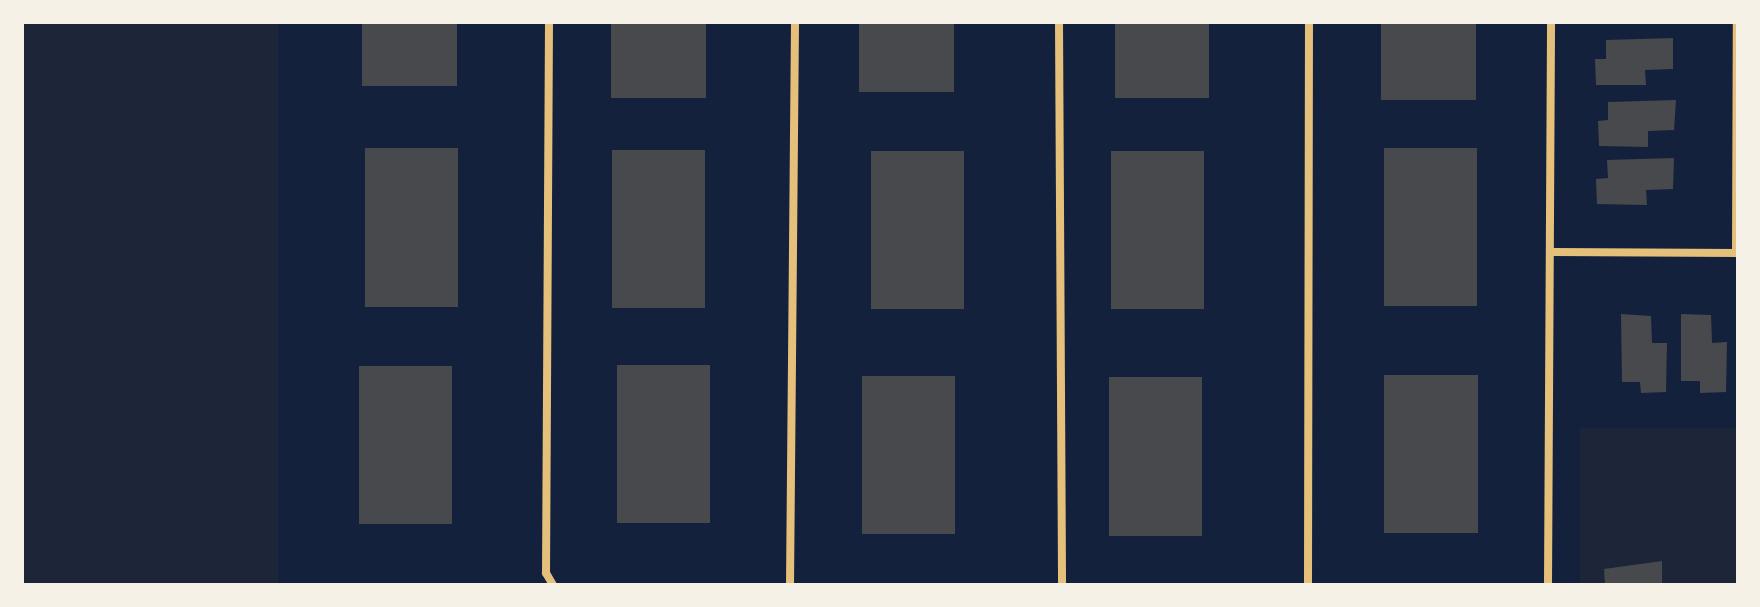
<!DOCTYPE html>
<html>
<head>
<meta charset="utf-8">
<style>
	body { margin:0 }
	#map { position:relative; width:1760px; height:607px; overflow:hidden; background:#14213d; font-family:"PT Sans Narrow",sans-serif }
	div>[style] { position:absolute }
	.green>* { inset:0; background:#1d2539; transform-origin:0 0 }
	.building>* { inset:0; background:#48494c; transform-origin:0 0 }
	.minor>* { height:8px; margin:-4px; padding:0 4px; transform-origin:4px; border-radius:4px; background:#e5c07b }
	span { translate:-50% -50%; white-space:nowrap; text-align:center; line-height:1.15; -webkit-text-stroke:8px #f6f1e7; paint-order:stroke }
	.frame { position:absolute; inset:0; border:24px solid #f6f1e7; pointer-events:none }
</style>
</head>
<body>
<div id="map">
	<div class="green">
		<i style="left:22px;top:22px;width:256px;height:563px"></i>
		<i style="left:1738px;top:428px;width:157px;height:158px;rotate:90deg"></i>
	</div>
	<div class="building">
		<i style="left:362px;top:22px;width:95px;height:64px"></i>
		<i style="left:611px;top:22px;width:95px;height:76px"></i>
		<i style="left:859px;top:22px;width:95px;height:70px"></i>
		<i style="left:1115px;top:22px;width:94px;height:76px"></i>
		<i style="left:1381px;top:22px;width:95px;height:78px"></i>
		<i style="clip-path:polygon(1673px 38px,1673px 69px,1645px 70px,1646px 85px,1596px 85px,1595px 59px,1606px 59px,1606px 40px)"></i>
		<i style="clip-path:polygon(1676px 100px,1674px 130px,1648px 131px,1648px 147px,1599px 146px,1598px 121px,1608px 120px,1608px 102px)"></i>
		<i style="left:458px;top:148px;width:159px;height:93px;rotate:90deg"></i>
		<i style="left:1477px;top:148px;width:158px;height:93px;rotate:90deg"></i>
		<i style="left:705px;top:150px;width:158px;height:93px;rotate:90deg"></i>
		<i style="left:964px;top:151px;width:158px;height:93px;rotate:90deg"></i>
		<i style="left:1204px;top:151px;width:158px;height:93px;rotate:90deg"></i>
		<i style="clip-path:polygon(1674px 158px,1673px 189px,1646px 190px,1647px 205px,1597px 204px,1596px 179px,1608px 178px,1607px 160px)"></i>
		<i style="clip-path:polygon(1621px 314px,1651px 316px,1652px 343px,1667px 343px,1666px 392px,1641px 393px,1640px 382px,1622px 382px)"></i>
		<i style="clip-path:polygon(1681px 314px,1711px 315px,1712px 343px,1727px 342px,1726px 392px,1700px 393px,1700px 381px,1681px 381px)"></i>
		<i style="left:710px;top:365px;width:158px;height:93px;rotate:90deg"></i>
		<i style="left:452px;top:366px;width:158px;height:93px;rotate:90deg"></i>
		<i style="left:1478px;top:375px;width:158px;height:94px;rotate:90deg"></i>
		<i style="left:955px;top:376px;width:158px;height:93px;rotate:90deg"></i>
		<i style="left:1202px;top:377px;width:159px;height:93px;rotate:90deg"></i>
		<i style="clip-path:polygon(1662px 561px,1662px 585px,1605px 585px,1604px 569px)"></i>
	</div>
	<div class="minor">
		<i style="left:549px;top:22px;width:551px;rotate:90.31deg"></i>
		<i style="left:546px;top:573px;width:14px;rotate:60deg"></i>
		<i style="left:1059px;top:22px;width:563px;rotate:89.69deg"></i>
		<i style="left:1552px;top:252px;width:186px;rotate:0.3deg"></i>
		<i style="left:1736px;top:253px;width:231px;rotate:-89.8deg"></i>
		<i style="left:790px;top:585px;width:563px;rotate:-89.49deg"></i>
		<i style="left:1308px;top:585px;width:563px;rotate:-89.9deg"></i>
		<i style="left:1548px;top:585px;width:563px;rotate:-89.69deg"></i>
	</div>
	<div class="frame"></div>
</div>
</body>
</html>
